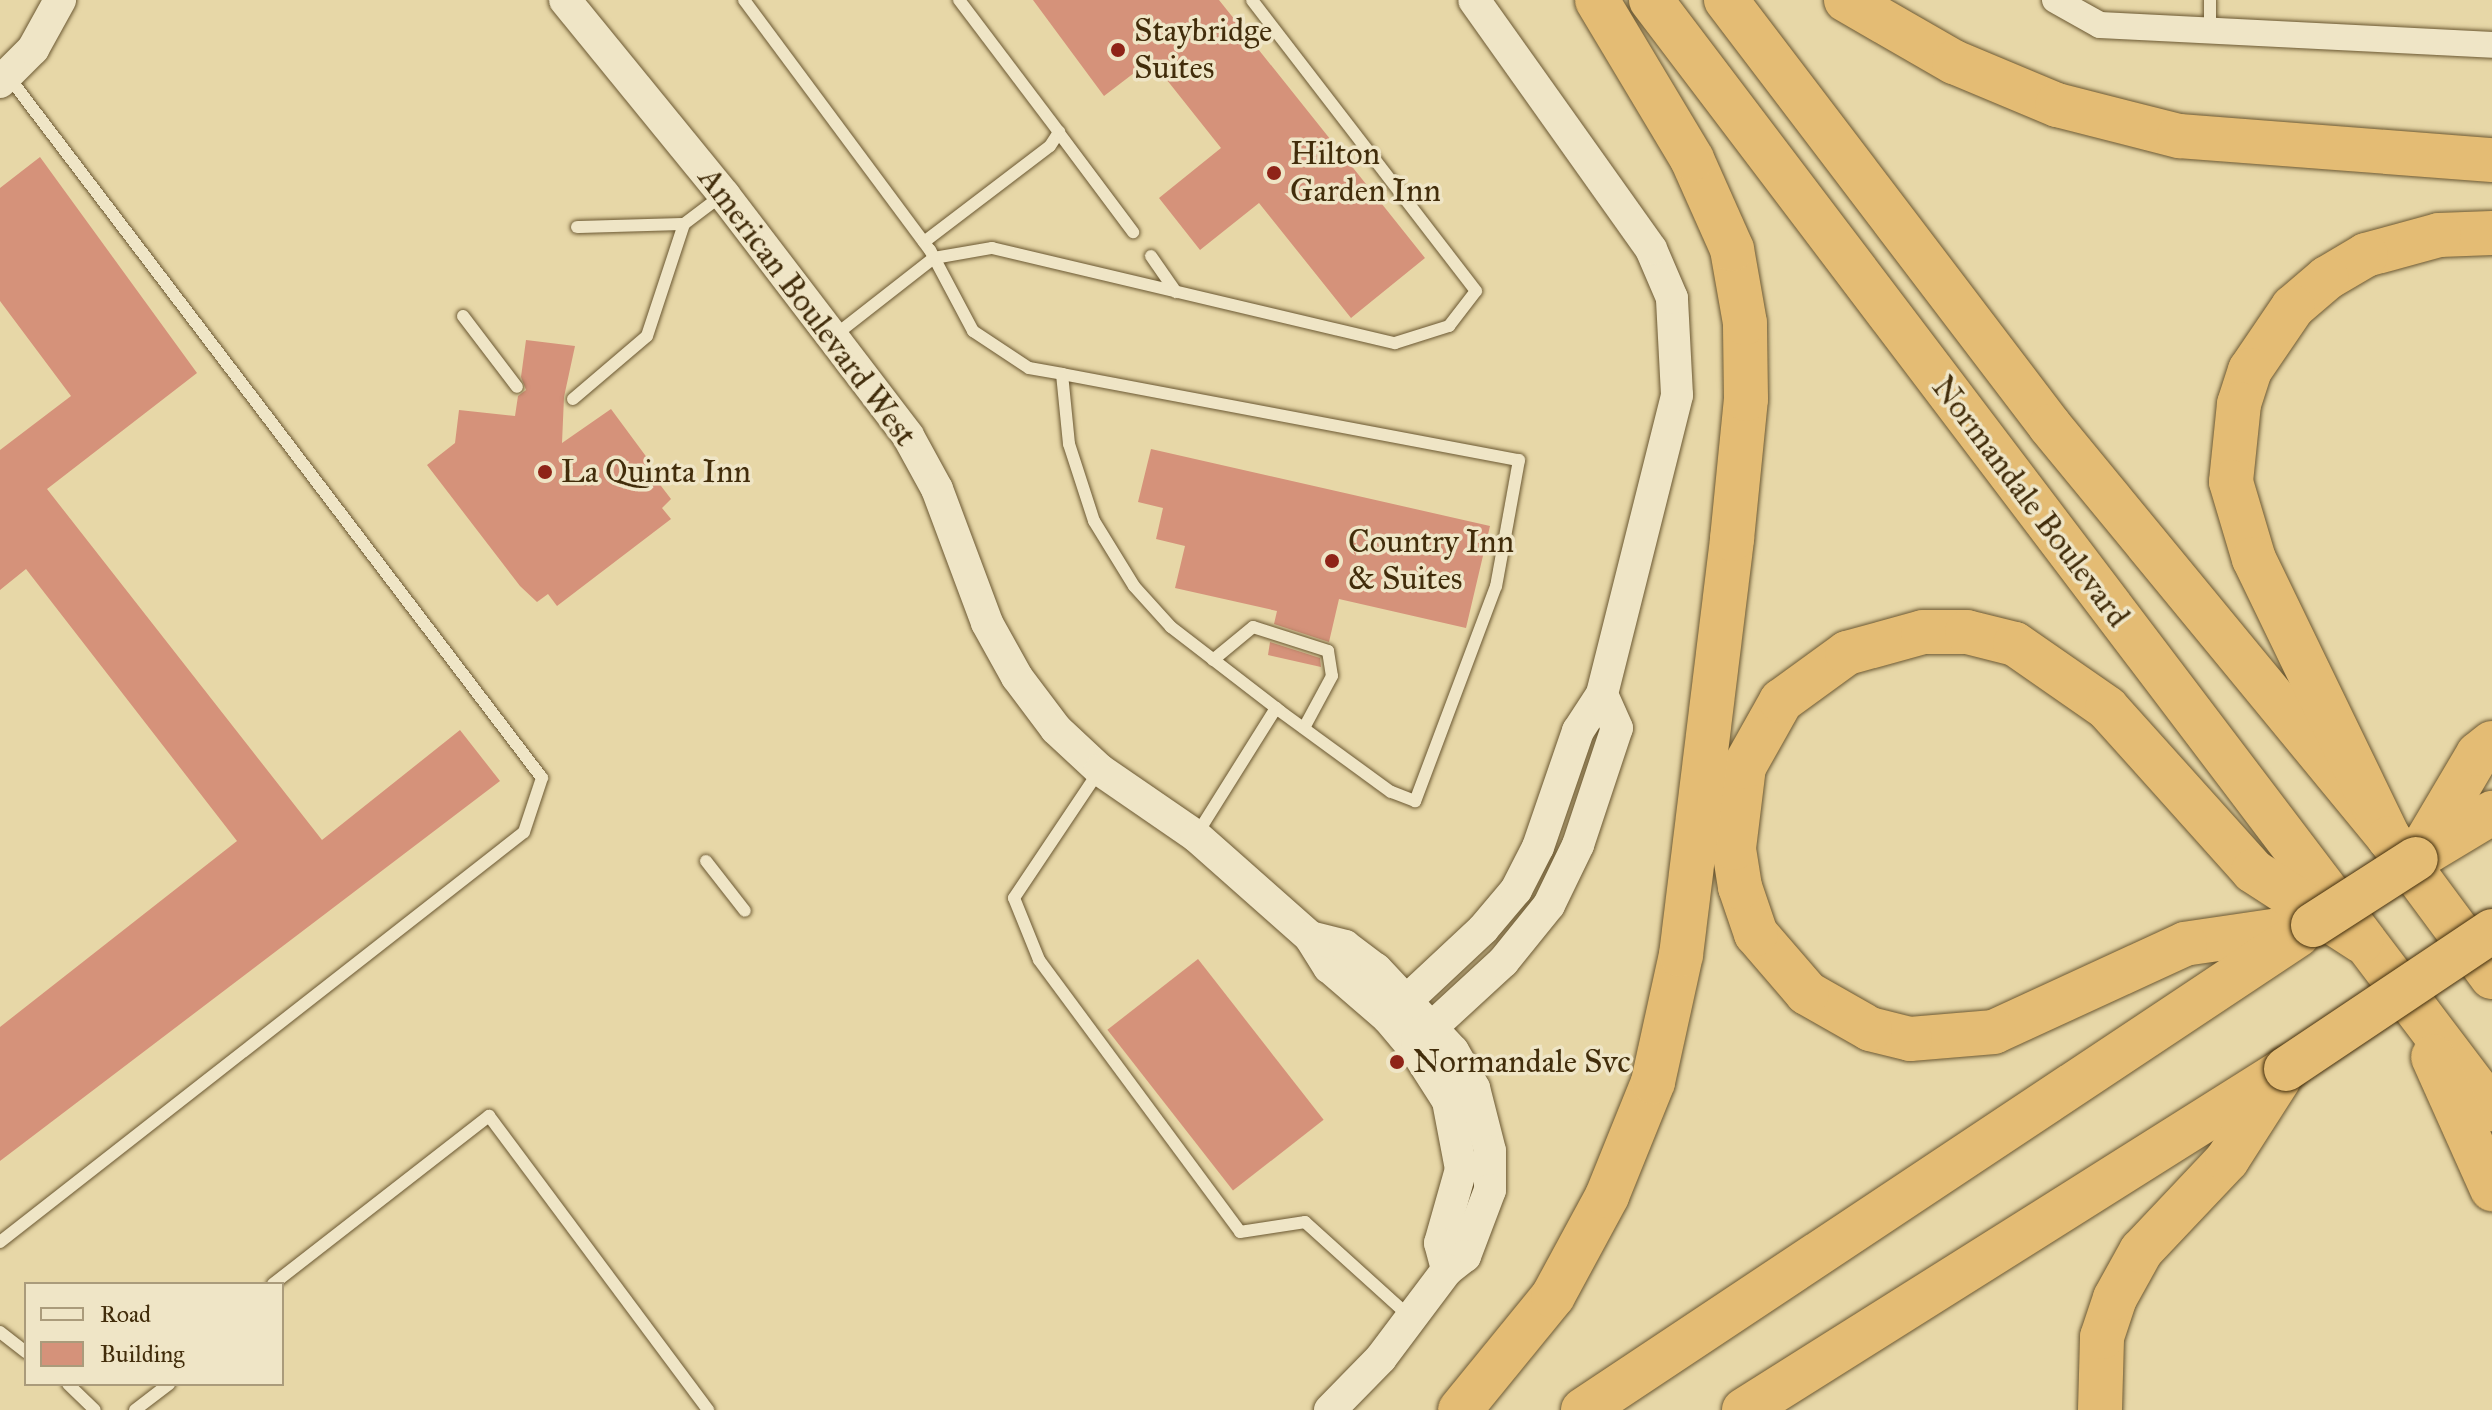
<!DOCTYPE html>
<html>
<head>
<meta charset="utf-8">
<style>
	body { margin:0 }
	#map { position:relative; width:2492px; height:1410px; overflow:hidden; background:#e7d7a7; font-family:"IM FELL Great Primer",serif }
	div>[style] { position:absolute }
	.building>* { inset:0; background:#d5927a; transform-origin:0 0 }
	.roads { filter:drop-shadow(0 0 2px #6b5832) drop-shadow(0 0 2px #6b5832) }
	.service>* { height:12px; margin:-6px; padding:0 6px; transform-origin:6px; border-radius:6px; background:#efe5c6 }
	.minor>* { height:26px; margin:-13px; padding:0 13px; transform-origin:13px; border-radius:13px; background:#efe5c6 }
	.tertiary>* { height:32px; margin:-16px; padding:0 16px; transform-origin:16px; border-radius:16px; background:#efe5c6 }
	.motorway>* { height:44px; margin:-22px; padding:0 22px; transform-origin:22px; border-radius:22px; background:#e4bc74 }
	.bridges { filter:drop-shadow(0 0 2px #422d0b) drop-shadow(0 0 2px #422d0b) }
	.motorway-bridge>* { height:44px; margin:-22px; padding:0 22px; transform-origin:22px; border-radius:22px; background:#e4bc74 }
	.dots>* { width:22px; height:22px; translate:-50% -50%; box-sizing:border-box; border:4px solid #efe5c6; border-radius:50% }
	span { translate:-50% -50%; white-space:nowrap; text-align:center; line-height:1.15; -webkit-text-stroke:7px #efe5c6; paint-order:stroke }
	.poi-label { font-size:32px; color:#422d0b }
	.left { translate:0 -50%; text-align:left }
	.street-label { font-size:32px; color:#422d0b }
	.legend { position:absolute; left:24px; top:1282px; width:260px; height:104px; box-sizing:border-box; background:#efe5c6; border:2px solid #aa9b7b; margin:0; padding:10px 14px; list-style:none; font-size:24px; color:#422d0b }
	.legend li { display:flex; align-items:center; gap:16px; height:40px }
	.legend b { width:40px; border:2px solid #aa9b7b }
</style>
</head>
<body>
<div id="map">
	<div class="building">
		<i style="clip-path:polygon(1033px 0,1219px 0,1425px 258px,1351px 318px,1259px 203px,1200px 250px,1159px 198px,1221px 148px,1151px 60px,1104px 96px)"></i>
		<i style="clip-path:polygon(40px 157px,197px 373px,47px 489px,322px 840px,460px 730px,500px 781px,0 1161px,0 1027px,237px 841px,26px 569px,0 590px,0 450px,71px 396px,0 301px,0 188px)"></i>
		<i style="clip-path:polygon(526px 340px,575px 346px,564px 397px,562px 443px,611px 409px,662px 478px,658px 482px,671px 499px,662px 508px,671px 519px,557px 606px,548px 594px,537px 602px,520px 586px,427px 465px,455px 443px,459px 410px,515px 416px,518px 396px,526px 390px,521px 377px)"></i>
		<i style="clip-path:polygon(1151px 449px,1490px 526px,1466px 628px,1339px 599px,1329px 642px,1274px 624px,1277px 611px,1175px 588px,1185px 546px,1156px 539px,1163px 508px,1138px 502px)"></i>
		<i style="clip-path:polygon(1270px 642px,1320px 658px,1321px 667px,1268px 655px)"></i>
		<i style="left:1198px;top:959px;width:204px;height:115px;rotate:52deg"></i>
	</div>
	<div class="roads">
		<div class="service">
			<i style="left:744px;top:0;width:312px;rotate:53.4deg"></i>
			<i style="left:930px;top:250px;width:92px;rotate:62deg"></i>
			<i style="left:973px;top:331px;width:67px;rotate:33.5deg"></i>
			<i style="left:1029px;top:368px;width:34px;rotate:10deg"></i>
			<i style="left:1062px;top:374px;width:465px;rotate:10.7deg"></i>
			<i style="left:1519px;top:460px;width:128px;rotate:100.3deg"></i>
			<i style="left:1496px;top:586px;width:230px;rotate:110.6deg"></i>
			<i style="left:1415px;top:801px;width:26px;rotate:-159deg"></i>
			<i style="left:1391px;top:792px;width:137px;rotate:-143.9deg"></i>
			<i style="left:1280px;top:711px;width:138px;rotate:-142.4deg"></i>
			<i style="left:1171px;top:627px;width:55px;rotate:-132.1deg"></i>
			<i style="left:1134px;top:586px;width:76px;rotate:-121.6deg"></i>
			<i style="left:1094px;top:521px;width:81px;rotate:-108deg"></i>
			<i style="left:1069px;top:444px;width:70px;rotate:-95.7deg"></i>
			<i style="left:2210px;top:0;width:32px;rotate:90deg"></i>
			<i style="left:1059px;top:133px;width:124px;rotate:53.2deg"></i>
			<i style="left:577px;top:227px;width:107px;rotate:-1.6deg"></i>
			<i style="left:924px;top:242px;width:158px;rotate:-37.3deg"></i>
			<i style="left:1050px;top:146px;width:17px;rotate:-57deg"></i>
			<i style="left:1059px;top:132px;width:166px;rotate:-127.1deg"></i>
			<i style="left:1151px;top:256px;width:44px;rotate:55.2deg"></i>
			<i style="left:463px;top:316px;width:89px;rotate:52.7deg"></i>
			<i style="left:834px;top:336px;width:127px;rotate:-38deg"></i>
			<i style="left:934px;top:258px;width:59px;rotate:-9.8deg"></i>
			<i style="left:992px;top:248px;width:414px;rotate:13.3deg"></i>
			<i style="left:1395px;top:343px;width:57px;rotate:-17.5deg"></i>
			<i style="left:1449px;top:326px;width:44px;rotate:-52.4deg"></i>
			<i style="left:1476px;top:291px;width:367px;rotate:-127.6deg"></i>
			<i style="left:573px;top:399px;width:97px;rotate:-40.4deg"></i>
			<i style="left:647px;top:336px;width:118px;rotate:-71.7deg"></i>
			<i style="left:684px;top:224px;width:46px;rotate:-37.1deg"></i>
			<i style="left:1213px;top:660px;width:52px;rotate:-39.5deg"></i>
			<i style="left:1253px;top:627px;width:79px;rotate:17.7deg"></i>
			<i style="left:1328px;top:651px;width:25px;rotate:81deg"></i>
			<i style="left:1332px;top:676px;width:59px;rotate:118.3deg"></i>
			<i style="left:1099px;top:771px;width:153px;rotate:123.8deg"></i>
			<i style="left:1014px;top:898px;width:67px;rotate:68deg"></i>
			<i style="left:1039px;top:960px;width:338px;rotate:53.5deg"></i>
			<i style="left:1240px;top:1232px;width:66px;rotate:-8.7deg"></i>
			<i style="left:1305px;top:1222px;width:142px;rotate:42.1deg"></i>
			<i style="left:1197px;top:834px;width:149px;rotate:-57.9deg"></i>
			<i style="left:706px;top:861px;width:63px;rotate:52deg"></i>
			<i style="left:0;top:1242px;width:665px;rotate:-38.04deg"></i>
			<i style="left:524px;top:832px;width:57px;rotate:-71.6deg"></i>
			<i style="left:542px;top:778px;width:882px;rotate:-127.26deg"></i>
			<i style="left:273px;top:1284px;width:274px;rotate:-37.9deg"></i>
			<i style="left:489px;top:1116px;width:367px;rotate:53.3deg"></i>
			<i style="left:0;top:1332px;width:33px;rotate:38deg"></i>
			<i style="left:68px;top:1384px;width:37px;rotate:44deg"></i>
			<i style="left:135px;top:1410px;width:43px;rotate:-37.4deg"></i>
		</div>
		<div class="minor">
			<i style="left:2055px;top:0;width:51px;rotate:29.1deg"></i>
			<i style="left:2100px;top:25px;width:393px;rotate:2.9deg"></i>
		</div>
		<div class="tertiary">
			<i style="left:565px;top:0;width:252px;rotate:50.8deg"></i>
			<i style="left:724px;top:195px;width:303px;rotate:52.6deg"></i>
			<i style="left:908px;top:436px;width:60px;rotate:61.3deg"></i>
			<i style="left:937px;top:489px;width:143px;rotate:69.5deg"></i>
			<i style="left:987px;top:623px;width:62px;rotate:60.9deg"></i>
			<i style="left:1017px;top:677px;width:65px;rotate:53.1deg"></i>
			<i style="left:1056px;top:729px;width:60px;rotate:43deg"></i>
			<i style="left:1100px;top:770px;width:116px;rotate:34.5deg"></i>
			<i style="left:1196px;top:836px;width:152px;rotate:41.5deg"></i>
			<i style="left:1310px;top:937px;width:36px;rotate:58deg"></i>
			<i style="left:1329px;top:967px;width:78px;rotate:40.8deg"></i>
			<i style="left:1388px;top:1018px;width:43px;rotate:49.7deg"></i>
			<i style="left:1416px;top:1051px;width:59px;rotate:57.4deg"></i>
			<i style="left:1448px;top:1101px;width:69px;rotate:79.2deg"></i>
			<i style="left:1461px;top:1169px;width:77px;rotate:105.8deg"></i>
			<i style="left:1440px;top:1243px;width:28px;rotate:75deg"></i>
			<i style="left:0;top:82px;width:47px;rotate:-45deg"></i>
			<i style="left:33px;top:49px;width:56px;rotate:-61.1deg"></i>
			<i style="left:1310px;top:937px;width:36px;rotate:14deg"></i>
			<i style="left:1345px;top:946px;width:39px;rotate:37deg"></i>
			<i style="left:1376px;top:969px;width:112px;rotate:46.8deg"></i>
			<i style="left:1453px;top:1051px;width:43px;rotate:60.4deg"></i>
			<i style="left:1474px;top:1088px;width:65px;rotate:75.7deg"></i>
			<i style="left:1490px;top:1151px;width:39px;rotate:90deg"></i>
			<i style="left:1490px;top:1190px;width:71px;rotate:110.7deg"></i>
			<i style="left:1465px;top:1256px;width:23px;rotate:142deg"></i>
			<i style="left:1447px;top:1270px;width:110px;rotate:126.9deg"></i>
			<i style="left:1381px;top:1358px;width:73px;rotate:134.4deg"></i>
			<i style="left:1388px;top:1018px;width:130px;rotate:-43.1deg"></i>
			<i style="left:1483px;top:929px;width:51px;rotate:-49.8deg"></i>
			<i style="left:1516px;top:890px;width:48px;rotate:-62.9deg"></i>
			<i style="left:1538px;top:847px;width:123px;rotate:-71deg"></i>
			<i style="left:1578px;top:731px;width:44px;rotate:-57deg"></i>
			<i style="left:1602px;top:694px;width:308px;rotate:-75.9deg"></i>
			<i style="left:1677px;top:395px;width:97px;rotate:-93deg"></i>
			<i style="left:1672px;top:298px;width:53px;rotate:-113.2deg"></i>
			<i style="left:1651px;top:249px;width:305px;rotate:-125.4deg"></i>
			<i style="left:1417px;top:1041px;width:117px;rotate:-42.6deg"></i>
			<i style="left:1503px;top:962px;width:73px;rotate:-51.1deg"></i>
			<i style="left:1549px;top:905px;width:67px;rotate:-64.2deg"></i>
			<i style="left:1578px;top:845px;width:123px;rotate:-71.6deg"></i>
			<i style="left:1617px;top:728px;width:37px;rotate:-114deg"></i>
		</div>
		<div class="motorway">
			<i style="left:1651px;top:0;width:1392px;rotate:52.83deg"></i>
			<i style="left:1726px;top:0;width:535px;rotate:52.74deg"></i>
			<i style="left:2050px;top:426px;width:534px;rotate:50.55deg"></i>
			<i style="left:1846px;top:0;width:125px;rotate:29.9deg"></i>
			<i style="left:1954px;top:62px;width:112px;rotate:22.7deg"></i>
			<i style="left:2057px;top:105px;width:126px;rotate:14.3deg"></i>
			<i style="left:2179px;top:136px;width:314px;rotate:4.4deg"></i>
			<i style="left:2492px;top:233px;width:53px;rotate:177.8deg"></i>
			<i style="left:2439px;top:235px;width:76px;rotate:164.7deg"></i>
			<i style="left:2366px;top:255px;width:45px;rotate:149.5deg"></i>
			<i style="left:2327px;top:278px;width:45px;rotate:139.5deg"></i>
			<i style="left:2293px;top:307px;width:76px;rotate:124.3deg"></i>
			<i style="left:2250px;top:370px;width:36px;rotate:108deg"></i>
			<i style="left:2239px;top:404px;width:78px;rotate:95.9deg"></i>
			<i style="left:2231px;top:482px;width:80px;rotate:73.4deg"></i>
			<i style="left:2254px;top:559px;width:310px;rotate:64.2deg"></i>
			<i style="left:2389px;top:838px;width:173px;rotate:53.5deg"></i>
			<i style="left:2422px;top:855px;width:82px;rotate:-31deg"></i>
			<i style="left:2416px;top:859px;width:122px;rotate:-59.4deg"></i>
			<i style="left:2478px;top:754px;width:18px;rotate:-38deg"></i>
			<i style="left:2313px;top:925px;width:129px;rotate:171.6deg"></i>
			<i style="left:2185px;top:944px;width:210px;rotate:155.3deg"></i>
			<i style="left:1994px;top:1032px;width:84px;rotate:175.2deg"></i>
			<i style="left:1910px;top:1039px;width:41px;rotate:-166deg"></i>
			<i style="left:1870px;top:1029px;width:73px;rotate:-150.3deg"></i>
			<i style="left:1807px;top:993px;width:78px;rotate:-130.8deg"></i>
			<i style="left:1756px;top:934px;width:50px;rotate:-108.8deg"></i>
			<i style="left:1740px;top:887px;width:39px;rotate:-99deg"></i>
			<i style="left:1734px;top:848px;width:82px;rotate:-83deg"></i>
			<i style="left:1744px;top:767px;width:76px;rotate:-60.7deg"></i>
			<i style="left:1781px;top:701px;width:82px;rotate:-36deg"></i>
			<i style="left:1847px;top:653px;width:79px;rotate:-15.4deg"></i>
			<i style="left:1923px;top:632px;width:44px"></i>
			<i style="left:1967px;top:632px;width:49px;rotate:14deg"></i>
			<i style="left:2015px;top:644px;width:112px;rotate:34.8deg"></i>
			<i style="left:2107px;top:708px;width:219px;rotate:48.1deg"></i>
			<i style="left:2253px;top:871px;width:129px;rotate:32.9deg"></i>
			<i style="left:2433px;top:1057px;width:145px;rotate:65.9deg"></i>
			<i style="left:1460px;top:1410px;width:147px;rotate:-50.8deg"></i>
			<i style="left:1553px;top:1296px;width:114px;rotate:-61.6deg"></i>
			<i style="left:1607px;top:1196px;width:123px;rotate:-68deg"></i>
			<i style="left:1653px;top:1082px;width:130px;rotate:-77.6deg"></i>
			<i style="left:1681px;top:955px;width:419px;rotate:-83deg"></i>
			<i style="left:1732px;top:539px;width:141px;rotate:-84.3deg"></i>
			<i style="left:1746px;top:399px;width:76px;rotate:-90.8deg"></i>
			<i style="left:1745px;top:323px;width:75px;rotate:-100deg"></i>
			<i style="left:1732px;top:249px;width:98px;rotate:-114deg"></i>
			<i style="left:1692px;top:159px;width:185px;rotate:-120.9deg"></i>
			<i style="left:1583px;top:1410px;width:858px;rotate:-33.6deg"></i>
			<i style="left:1744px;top:1410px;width:640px;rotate:-32.18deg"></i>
			<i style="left:2100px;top:1410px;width:73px;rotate:-88.4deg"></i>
			<i style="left:2102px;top:1337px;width:41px;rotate:-71.6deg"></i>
			<i style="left:2115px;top:1298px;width:54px;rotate:-61deg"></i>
			<i style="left:2141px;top:1251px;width:125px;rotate:-46.6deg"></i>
			<i style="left:2227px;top:1160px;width:96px;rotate:-57.3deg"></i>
		</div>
	</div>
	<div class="bridges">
		<div class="motorway-bridge">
			<i style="left:2313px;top:925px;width:122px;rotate:-32.7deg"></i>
			<i style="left:2286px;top:1069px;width:248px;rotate:-33.8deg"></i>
		</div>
	</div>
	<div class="dots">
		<i style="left:1118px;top:50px;background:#8f2418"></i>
		<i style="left:1274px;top:173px;background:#8f2418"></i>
		<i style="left:545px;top:472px;background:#8f2418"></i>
		<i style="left:1332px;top:561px;background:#8f2418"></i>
		<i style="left:1397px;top:1062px;background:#8f2418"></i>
	</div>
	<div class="poi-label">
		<span class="left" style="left:1134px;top:50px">Staybridge<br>Suites</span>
		<span class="left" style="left:1290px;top:173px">Hilton<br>Garden Inn</span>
		<span class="left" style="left:561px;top:472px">La Quinta Inn</span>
		<span class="left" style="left:1348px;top:561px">Country Inn<br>&amp; Suites</span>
		<span class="left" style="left:1413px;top:1062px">Normandale Svc</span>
	</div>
	<div class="street-label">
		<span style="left:807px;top:307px;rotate:53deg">American Boulevard West</span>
		<span style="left:2030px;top:502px;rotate:53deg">Normandale Boulevard</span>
	</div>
	<ul class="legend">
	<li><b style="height:10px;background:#efe5c6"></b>Road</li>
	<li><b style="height:22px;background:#d5927a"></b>Building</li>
	</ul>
</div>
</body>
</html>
